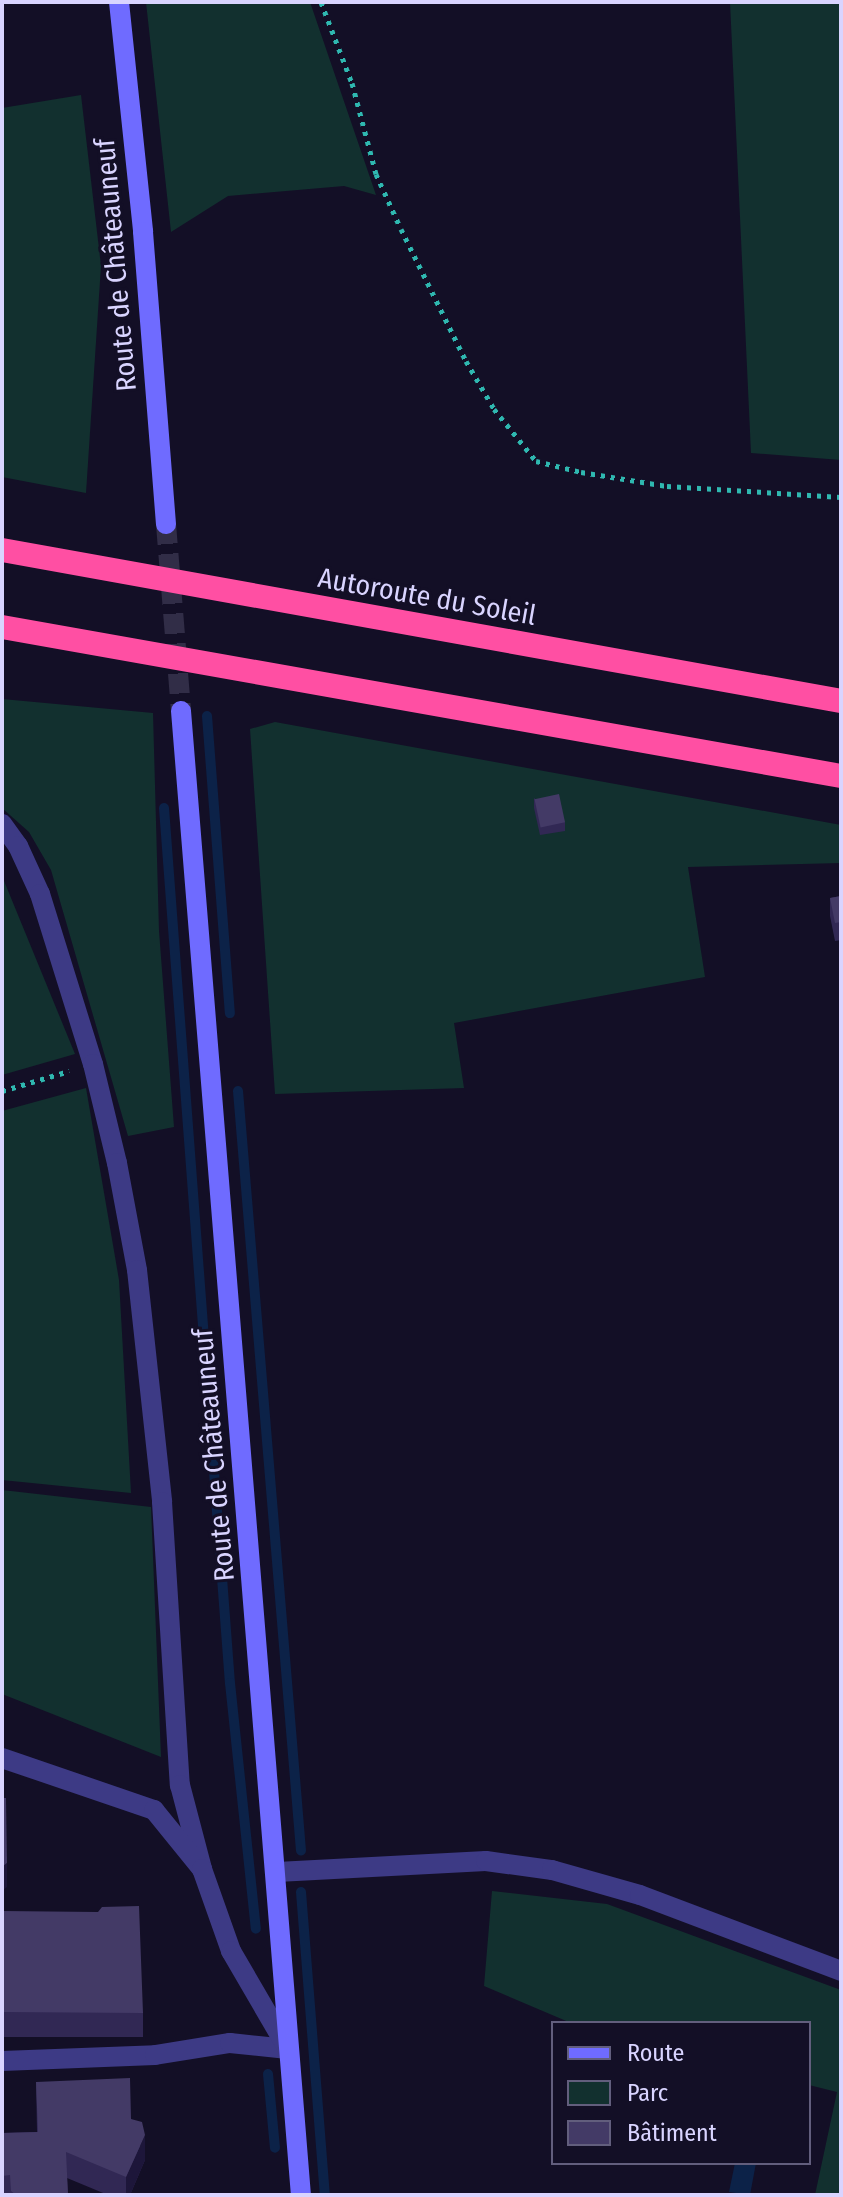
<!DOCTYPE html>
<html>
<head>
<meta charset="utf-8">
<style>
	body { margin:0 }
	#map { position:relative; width:843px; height:2197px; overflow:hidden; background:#130f26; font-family:"Fira Sans Condensed",sans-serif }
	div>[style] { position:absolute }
	.green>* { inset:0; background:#12302f }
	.water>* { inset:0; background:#0c2248 }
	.stream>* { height:10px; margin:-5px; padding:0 5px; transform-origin:5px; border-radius:5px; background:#0c2248 }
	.secondary-tunnel>* { height:20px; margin-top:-10px; transform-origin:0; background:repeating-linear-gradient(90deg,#312d47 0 20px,transparent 0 30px) }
	.path>* { height:5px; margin-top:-2.5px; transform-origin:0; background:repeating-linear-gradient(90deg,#2fb8b0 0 4px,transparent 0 10px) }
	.lane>* { height:20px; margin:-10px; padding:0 10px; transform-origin:10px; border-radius:10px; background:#3d3a85 }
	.street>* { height:20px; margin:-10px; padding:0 10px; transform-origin:10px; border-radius:10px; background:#3d3a85 }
	.secondary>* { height:20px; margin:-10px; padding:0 10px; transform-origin:10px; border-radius:10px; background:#6f6bff }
	.highway>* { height:24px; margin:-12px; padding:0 12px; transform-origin:12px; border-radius:12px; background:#ff4fa3 }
	.wall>* { inset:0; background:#312854 }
	.shaded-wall>* { inset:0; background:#1d163a }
	.building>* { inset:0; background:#433a66; transform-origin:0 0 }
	span { translate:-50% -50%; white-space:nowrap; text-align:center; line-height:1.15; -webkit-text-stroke:6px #130f26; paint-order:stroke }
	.street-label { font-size:28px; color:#d9d4ff }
	.frame { position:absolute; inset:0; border:4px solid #d9d4ff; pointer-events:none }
	.legend { position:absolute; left:551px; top:2021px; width:260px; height:144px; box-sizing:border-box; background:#130f26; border:2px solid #625e7d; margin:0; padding:10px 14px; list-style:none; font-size:24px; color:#d9d4ff }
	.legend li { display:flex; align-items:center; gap:16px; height:40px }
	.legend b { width:40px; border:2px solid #625e7d }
</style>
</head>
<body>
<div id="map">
	<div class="green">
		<i style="clip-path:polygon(146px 2px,310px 2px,376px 195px,344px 186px,228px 196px,171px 232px)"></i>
		<i style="clip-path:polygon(730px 2px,841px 2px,841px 460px,751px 453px)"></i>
		<i style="clip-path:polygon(81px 95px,101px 266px,86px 493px,2px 477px,2px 108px)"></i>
		<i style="clip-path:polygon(2px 699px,153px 713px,159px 931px,174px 1127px,128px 1136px,51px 870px,29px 832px,2px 808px)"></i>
		<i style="clip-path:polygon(275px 722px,841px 825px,841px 863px,688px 867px,705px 977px,454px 1023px,464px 1088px,275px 1094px,250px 729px)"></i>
		<i style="clip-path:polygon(2px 876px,75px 1054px,2px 1075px)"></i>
		<i style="clip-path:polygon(86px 1088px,119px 1280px,131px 1493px,2px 1480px,2px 1111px)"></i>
		<i style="clip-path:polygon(2px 1490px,151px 1507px,161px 1757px,2px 1694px)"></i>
		<i style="clip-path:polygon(492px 1891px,607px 1904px,841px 1990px,841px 2195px,815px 2195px,837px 2092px,809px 2085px,809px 2023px,571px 2023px,484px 1986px)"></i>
	</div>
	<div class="water">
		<i style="clip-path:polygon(735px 2163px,756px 2163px,750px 2195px,729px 2192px)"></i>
	</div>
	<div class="stream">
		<i style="left:207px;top:716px;width:298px;rotate:85.6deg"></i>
		<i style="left:164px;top:808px;width:877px;rotate:85.69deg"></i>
		<i style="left:230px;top:1683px;width:247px;rotate:84deg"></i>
		<i style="left:238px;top:1091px;width:762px;rotate:85.26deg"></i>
		<i style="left:301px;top:1892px;width:304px;rotate:85.5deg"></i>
		<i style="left:268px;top:2074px;width:74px;rotate:84.6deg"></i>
	</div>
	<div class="secondary-tunnel">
		<i style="left:166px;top:524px;width:188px;rotate:85.4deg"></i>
	</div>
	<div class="path">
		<i style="left:321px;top:2px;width:87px;rotate:69.1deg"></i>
		<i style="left:352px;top:83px;width:94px;rotate:75.2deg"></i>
		<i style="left:376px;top:174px;width:60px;rotate:65.6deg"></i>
		<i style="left:401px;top:229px;width:147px;rotate:63.8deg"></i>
		<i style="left:466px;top:361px;width:56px;rotate:59.7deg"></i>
		<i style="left:494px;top:409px;width:67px;rotate:51.1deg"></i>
		<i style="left:536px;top:461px;width:46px;rotate:13.7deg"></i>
		<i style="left:581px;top:472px;width:87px;rotate:9.2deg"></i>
		<i style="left:667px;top:486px;width:174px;rotate:3.6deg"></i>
		<i style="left:2px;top:1091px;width:70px;rotate:-16.6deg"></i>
	</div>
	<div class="lane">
		<i style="left:2px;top:2061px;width:153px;rotate:-2.2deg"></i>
		<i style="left:155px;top:2055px;width:76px;rotate:-9.1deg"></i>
		<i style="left:230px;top:2043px;width:58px;rotate:5.9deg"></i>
	</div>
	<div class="street">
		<i style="left:2px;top:824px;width:27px;rotate:54deg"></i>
		<i style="left:18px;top:846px;width:53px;rotate:65.4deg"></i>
		<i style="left:40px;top:894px;width:178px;rotate:72.7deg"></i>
		<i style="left:93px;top:1064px;width:102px;rotate:76.4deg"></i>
		<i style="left:117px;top:1163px;width:109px;rotate:79.4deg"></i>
		<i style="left:137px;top:1270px;width:233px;rotate:83.8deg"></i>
		<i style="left:162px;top:1502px;width:284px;rotate:86.4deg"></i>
		<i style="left:180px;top:1785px;width:87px;rotate:75.3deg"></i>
		<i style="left:2px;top:1758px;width:161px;rotate:18.9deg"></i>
		<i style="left:154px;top:1810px;width:76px;rotate:50.9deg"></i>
		<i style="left:202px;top:1869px;width:87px;rotate:70.5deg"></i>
		<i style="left:231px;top:1951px;width:113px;rotate:59.8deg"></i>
		<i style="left:277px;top:1872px;width:209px;rotate:-3deg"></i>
		<i style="left:486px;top:1861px;width:67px;rotate:7.8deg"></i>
		<i style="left:552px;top:1870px;width:91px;rotate:15.9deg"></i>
		<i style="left:640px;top:1895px;width:215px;rotate:20.7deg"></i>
	</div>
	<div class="secondary">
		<i style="left:119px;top:2px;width:231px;rotate:84deg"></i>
		<i style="left:143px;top:232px;width:293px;rotate:85.5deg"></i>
		<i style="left:181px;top:711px;width:1489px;rotate:85.38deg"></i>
	</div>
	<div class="highway">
		<i style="left:2px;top:550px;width:852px;rotate:10.2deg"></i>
		<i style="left:2px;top:627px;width:852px;rotate:10.07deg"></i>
	</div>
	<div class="wall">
		<i style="clip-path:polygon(534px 798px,565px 822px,565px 831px,540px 835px,534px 808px)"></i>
		<i style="clip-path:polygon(841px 896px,841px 940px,835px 941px,830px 916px,830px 898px)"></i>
		<i style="clip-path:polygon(2px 1911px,143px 2013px,143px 2037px,2px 2037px)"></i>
		<i style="clip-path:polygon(36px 2082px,131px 2119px,145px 2160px,130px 2195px,108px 2195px,67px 2178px,68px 2195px,2px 2195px,2px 2133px,37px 2132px)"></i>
	</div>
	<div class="shaded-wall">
		<i style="clip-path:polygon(7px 1863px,7px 1887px,2px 1891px,2px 1867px)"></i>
		<i style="clip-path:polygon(145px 2135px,145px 2160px,130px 2195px,126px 2195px,126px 2177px)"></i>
	</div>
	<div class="building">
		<i style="left:559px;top:794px;width:29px;height:25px;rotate:78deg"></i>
		<i style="clip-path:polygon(841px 896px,841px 922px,835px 923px,830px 898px)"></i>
		<i style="clip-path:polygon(2px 1798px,6px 1798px,7px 1863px,2px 1867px)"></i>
		<i style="clip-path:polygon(139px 1906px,143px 2013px,2px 2012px,2px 1911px,98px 1912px,102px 1907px)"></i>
		<i style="clip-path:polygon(130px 2078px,131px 2119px,142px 2122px,145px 2135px,126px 2177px,66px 2152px,68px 2195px,16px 2195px,11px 2191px,10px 2175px,2px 2176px,2px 2133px,38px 2132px,36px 2082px)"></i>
	</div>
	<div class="street-label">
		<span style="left:116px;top:265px;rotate:-95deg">Route de Châteauneuf</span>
		<span style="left:427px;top:597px;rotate:10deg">Autoroute du Soleil</span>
		<span style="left:214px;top:1455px;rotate:-95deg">Route de Châteauneuf</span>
	</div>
	<div class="frame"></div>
	<ul class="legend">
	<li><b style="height:10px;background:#6f6bff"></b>Route</li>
	<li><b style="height:22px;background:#12302f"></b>Parc</li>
	<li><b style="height:22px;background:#433a66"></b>Bâtiment</li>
	</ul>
</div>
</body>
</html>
